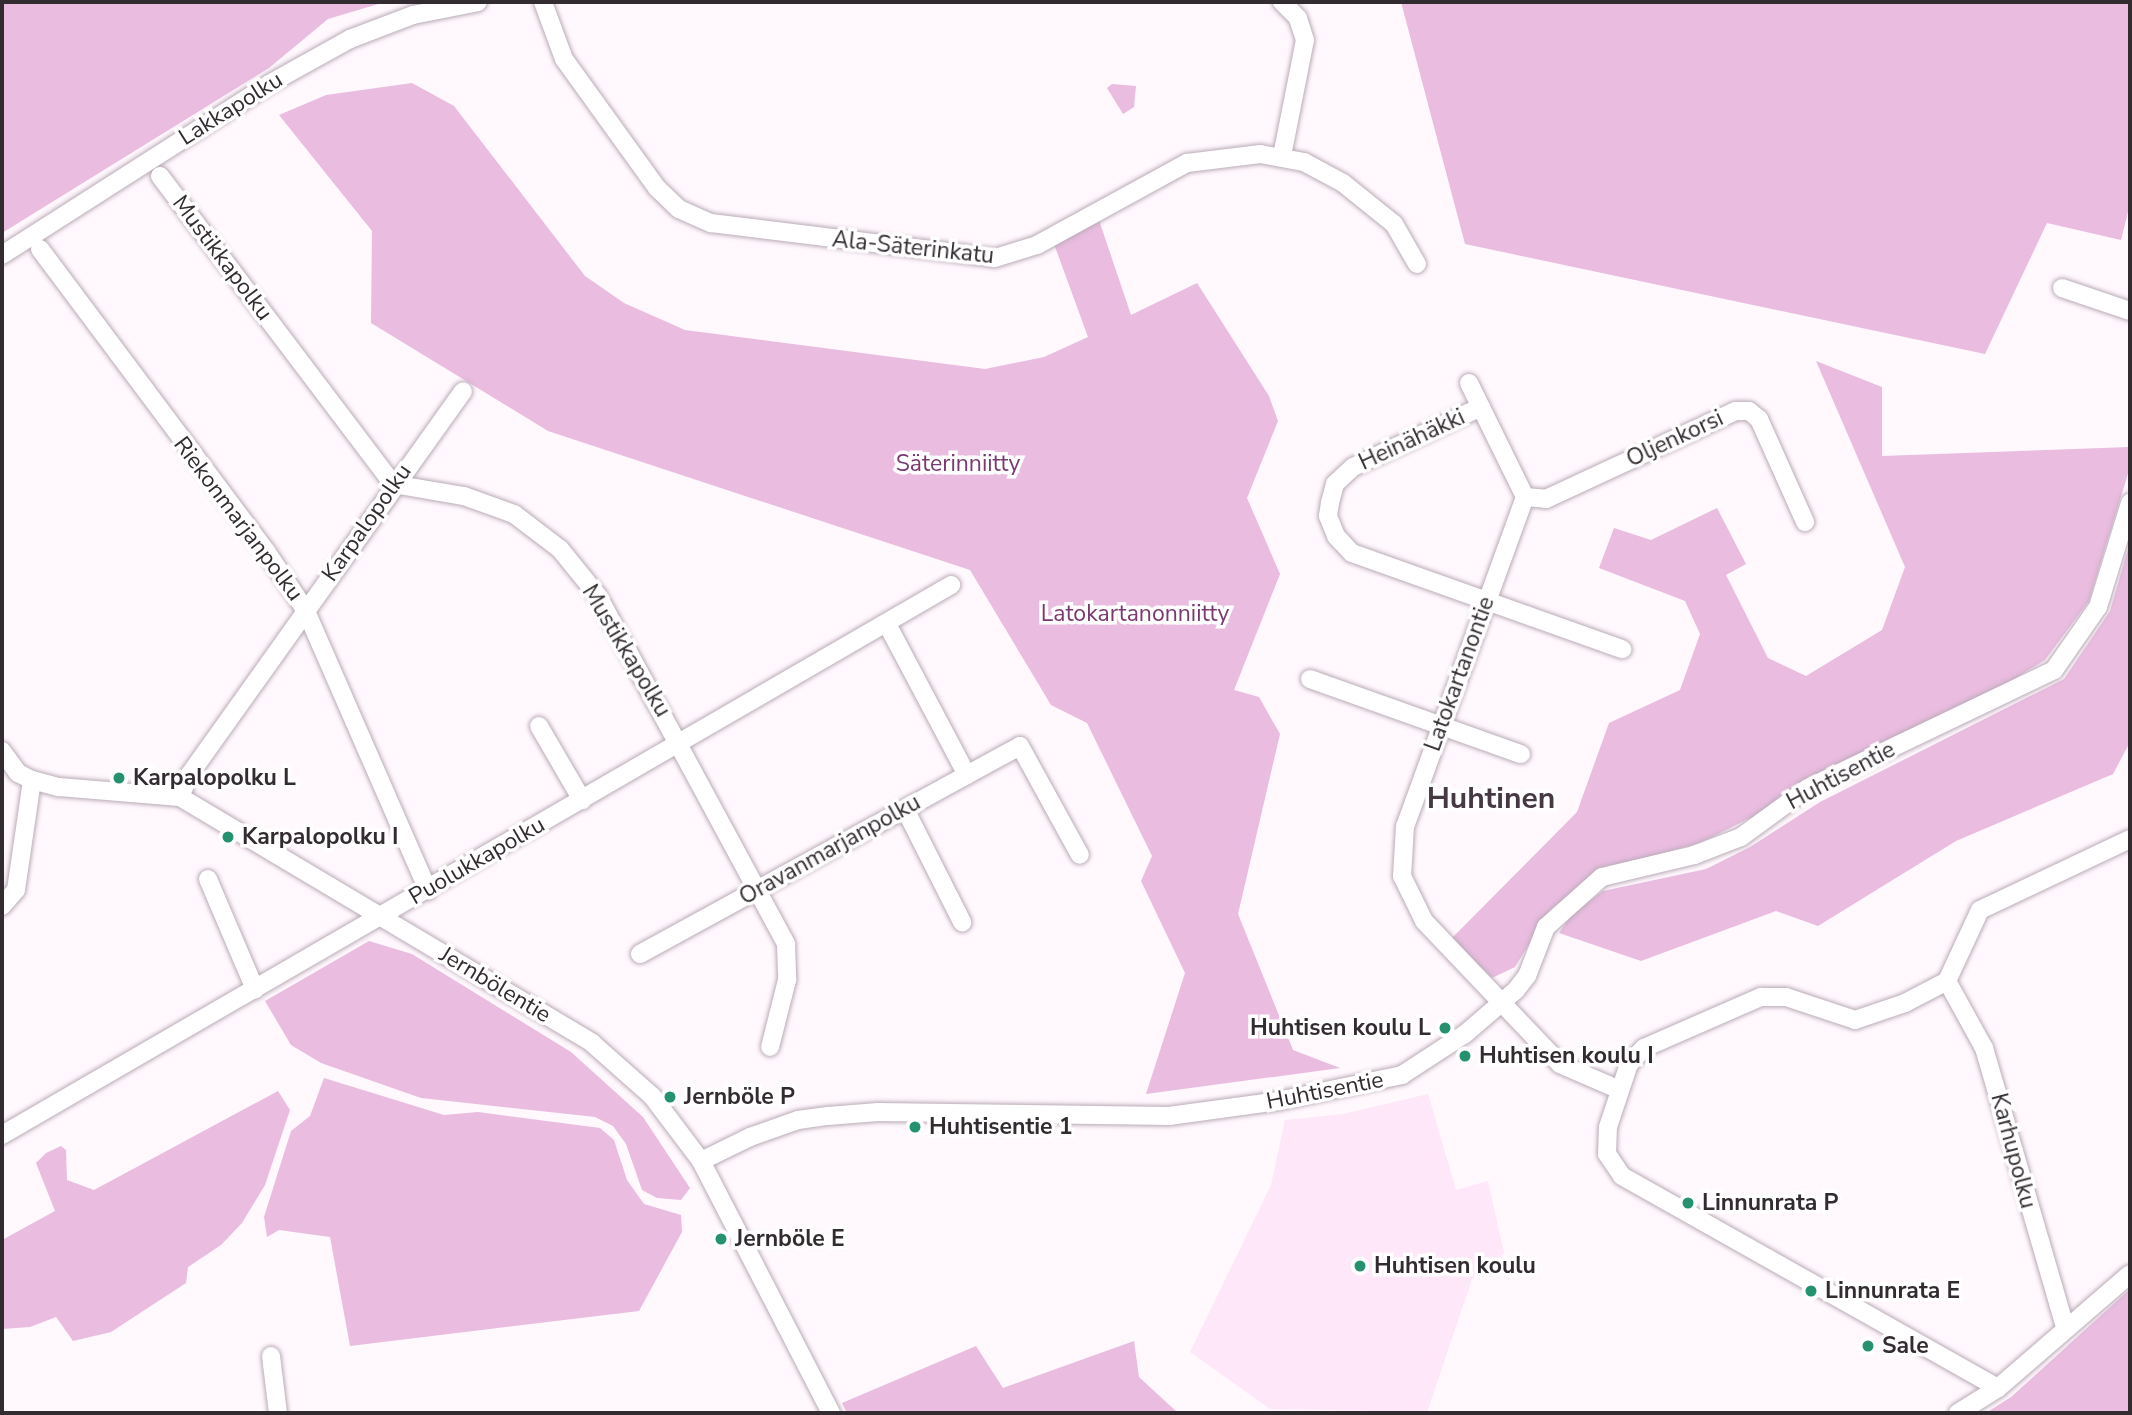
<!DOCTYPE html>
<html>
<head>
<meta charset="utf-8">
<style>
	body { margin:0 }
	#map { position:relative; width:2132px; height:1415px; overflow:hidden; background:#fff8fd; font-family:"Nunito Sans",sans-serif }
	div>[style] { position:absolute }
	.built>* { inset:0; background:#fee7f9 }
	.green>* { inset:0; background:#e9bce0 }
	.roads { filter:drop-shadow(0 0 2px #baabb7) drop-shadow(0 0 2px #baabb7) }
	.minor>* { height:18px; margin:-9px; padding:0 9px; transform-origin:9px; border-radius:9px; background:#fff }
	.dots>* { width:19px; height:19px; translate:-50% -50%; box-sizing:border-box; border:4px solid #fff; border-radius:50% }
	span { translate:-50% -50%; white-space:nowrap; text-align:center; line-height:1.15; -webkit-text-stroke:7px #fff; paint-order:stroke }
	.street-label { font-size:23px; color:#322c31 }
	.park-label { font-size:23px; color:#7a3870 }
	.poi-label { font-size:23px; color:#322c31; font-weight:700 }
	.left { translate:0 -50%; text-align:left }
	.right { translate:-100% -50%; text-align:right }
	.district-label { font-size:30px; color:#463943; font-weight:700 }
	.frame { position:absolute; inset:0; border:4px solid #322c31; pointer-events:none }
</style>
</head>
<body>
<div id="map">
	<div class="built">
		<i style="clip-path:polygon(1428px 1094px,1456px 1190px,1488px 1181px,1504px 1253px,1472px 1279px,1427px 1412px,1270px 1409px,1190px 1352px,1271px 1185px,1285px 1120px,1343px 1114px)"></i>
	</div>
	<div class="green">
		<i style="clip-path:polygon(2px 2px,385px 2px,328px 19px,269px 68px,2px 233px)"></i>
		<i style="clip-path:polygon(1401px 2px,2130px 2px,2130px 204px,2121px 240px,2047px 223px,1985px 354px,1465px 244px)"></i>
		<i style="clip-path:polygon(412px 83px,454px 106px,585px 276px,624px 303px,685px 330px,985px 369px,1044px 357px,1088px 337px,1054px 244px,1098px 217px,1131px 315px,1197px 283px,1269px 396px,1278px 421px,1247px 498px,1280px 574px,1234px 690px,1259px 697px,1280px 734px,1238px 914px,1293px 1050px,1340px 1068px,1146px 1094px,1185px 973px,1141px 881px,1152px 856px,1087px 723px,1051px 705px,970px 570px,548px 431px,371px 323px,372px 231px,279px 115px,326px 95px)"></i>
		<i style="clip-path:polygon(1112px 84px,1136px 86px,1134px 107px,1123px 114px,1107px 88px)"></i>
		<i style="clip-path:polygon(1816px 361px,1882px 387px,1882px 456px,2130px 447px,2130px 467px,2089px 601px,2045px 660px,2001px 687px,1815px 777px,1752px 817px,1700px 843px,1602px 869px,1550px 910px,1515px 967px,1492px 978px,1451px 939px,1577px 812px,1609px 723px,1680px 690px,1700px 634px,1685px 601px,1599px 568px,1614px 528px,1651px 540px,1717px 508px,1746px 564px,1726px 575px,1768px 658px,1806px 676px,1882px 630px,1905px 567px)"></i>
		<i style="clip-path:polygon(2130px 542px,2130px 742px,2113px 774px,1956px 841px,1818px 926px,1776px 911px,1641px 961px,1559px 933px,1570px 916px,1603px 891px,1706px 869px,1750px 847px,1820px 802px,2064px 679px,2110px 611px)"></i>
		<i style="clip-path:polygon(369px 941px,412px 954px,571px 1052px,643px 1117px,690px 1188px,681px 1200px,657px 1198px,642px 1190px,626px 1144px,613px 1126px,595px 1117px,421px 1098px,321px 1063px,291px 1045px,265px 1001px)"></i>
		<i style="clip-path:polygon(324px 1078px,444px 1115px,478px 1112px,600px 1128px,614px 1140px,627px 1180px,644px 1204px,681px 1215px,682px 1232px,639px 1311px,350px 1346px,330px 1237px,279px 1230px,267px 1237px,264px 1217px,291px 1131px,310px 1116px)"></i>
		<i style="clip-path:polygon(278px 1091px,290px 1110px,265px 1185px,242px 1223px,221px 1245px,188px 1267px,186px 1283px,111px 1332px,73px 1341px,56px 1317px,30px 1327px,2px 1329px,2px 1240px,55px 1211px,36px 1163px,46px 1153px,61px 1146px,66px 1150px,67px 1180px,94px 1190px)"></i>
		<i style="clip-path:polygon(2130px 1289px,2130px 1413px,1986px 1413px,2011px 1397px)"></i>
		<i style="clip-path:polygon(1134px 1341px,1139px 1377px,1178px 1413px,847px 1413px,842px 1403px,976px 1346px,1003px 1388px)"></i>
	</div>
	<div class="roads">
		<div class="minor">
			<i style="left:543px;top:2px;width:61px;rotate:69.8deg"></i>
			<i style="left:564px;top:59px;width:159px;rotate:54.2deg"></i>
			<i style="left:657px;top:188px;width:30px;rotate:44deg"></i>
			<i style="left:679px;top:209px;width:35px;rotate:24deg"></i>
			<i style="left:711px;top:223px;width:286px;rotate:7deg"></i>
			<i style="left:995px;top:258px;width:44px;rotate:-17.2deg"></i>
			<i style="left:1037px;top:245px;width:171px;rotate:-28.7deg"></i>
			<i style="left:1187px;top:163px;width:74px;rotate:-7deg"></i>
			<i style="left:1260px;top:154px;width:45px;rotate:10.3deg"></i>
			<i style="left:1304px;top:162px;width:44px;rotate:28.3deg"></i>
			<i style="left:1343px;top:183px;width:65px;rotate:38.8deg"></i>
			<i style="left:1394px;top:224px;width:46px;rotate:60.1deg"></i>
			<i style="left:1282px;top:156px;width:118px;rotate:-78.8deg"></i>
			<i style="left:1305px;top:40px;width:23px;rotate:-108deg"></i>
			<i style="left:1298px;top:18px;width:23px;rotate:-135deg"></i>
			<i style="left:160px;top:176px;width:386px;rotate:52.9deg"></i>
			<i style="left:393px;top:484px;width:72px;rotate:9.6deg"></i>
			<i style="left:464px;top:496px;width:53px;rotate:19.8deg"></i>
			<i style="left:514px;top:514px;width:58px;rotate:37.3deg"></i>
			<i style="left:560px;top:549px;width:60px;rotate:51deg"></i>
			<i style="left:598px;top:596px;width:396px;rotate:61.6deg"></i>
			<i style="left:786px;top:944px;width:36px;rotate:88deg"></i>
			<i style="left:787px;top:980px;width:69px;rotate:104.2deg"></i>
			<i style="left:40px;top:249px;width:377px;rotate:53.2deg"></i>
			<i style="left:266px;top:551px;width:72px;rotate:56.3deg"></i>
			<i style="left:306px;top:611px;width:305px;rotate:66.4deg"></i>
			<i style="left:2px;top:255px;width:317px;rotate:-32.6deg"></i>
			<i style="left:269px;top:84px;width:93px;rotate:-29.1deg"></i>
			<i style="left:350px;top:39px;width:67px;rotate:-20.9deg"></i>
			<i style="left:413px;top:15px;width:66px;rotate:-11.3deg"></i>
			<i style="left:2062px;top:288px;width:72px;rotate:18.7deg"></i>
			<i style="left:1469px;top:383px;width:127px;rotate:63.8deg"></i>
			<i style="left:1525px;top:497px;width:350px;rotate:110deg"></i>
			<i style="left:1405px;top:826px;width:50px;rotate:93.4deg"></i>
			<i style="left:1402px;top:876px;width:50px;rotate:63.9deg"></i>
			<i style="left:1424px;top:921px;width:197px;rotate:46.4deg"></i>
			<i style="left:1560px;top:1064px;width:65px;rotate:23.4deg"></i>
			<i style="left:1481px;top:407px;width:141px;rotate:154.9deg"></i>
			<i style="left:1353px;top:467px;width:25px;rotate:137deg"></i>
			<i style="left:1335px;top:484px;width:20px;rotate:105deg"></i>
			<i style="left:1330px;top:503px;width:13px;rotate:99deg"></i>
			<i style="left:1328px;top:516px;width:22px;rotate:68deg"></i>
			<i style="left:1336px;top:536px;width:23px;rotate:47deg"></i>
			<i style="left:1352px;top:553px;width:287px;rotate:19.6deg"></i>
			<i style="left:1525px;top:497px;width:21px;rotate:5deg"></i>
			<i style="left:1546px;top:499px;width:209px;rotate:-24.9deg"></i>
			<i style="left:1736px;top:411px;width:13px"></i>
			<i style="left:1749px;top:411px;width:13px;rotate:39deg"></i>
			<i style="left:1759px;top:419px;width:113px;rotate:65.9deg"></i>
			<i style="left:887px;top:624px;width:171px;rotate:62.1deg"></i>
			<i style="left:1310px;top:679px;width:224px;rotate:19.6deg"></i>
			<i style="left:539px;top:726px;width:86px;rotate:59.8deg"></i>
			<i style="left:2px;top:751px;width:27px;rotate:54deg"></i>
			<i style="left:18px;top:773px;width:16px;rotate:27deg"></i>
			<i style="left:32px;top:780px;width:28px;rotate:15deg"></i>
			<i style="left:59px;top:787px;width:121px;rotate:4.7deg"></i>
			<i style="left:180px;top:797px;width:480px;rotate:30.8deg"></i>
			<i style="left:592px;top:1043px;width:80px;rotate:41.5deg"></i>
			<i style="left:652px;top:1096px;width:81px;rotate:53deg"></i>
			<i style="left:701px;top:1161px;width:284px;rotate:62.7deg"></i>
			<i style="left:180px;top:797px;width:25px;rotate:-67deg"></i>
			<i style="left:190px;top:774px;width:470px;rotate:-54.5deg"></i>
			<i style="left:905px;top:809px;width:127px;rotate:63.2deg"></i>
			<i style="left:208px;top:879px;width:120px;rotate:66.9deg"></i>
			<i style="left:2px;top:906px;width:21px;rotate:-49deg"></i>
			<i style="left:16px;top:890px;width:111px;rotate:-81.7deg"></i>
			<i style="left:640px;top:954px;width:433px;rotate:-28.7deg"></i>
			<i style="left:1020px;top:746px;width:124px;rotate:61.2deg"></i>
			<i style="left:1947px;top:981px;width:77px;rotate:61.1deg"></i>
			<i style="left:1984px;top:1048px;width:290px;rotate:73.8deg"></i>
			<i style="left:2px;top:1135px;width:1097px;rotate:-30.09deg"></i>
			<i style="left:701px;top:1161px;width:55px;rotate:-26.1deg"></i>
			<i style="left:750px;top:1137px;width:51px;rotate:-19.5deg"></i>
			<i style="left:798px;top:1120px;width:30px;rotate:-8deg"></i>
			<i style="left:828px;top:1116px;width:50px;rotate:-4.6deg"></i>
			<i style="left:878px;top:1112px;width:291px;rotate:0.8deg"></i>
			<i style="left:1169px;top:1116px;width:110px;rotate:-7.8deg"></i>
			<i style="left:1278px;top:1101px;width:127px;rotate:-11.8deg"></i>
			<i style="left:1402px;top:1075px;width:75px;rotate:-33.1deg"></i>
			<i style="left:1465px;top:1034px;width:67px;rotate:-40.8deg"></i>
			<i style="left:1516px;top:990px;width:18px;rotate:-52deg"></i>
			<i style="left:1527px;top:976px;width:53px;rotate:-68.8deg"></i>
			<i style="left:1546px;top:927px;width:75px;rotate:-41.8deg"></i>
			<i style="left:1602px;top:877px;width:95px;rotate:-13.4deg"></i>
			<i style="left:1694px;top:855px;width:50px;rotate:-21deg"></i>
			<i style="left:1741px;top:837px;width:83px;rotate:-36.2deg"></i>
			<i style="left:1808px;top:788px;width:273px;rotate:-25.6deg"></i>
			<i style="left:2054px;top:670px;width:77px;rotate:-55.1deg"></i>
			<i style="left:2098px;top:607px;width:109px;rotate:-72.9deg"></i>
			<i style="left:271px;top:1356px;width:57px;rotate:83deg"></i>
			<i style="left:1998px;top:1388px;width:432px;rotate:-150.6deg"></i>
			<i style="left:1622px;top:1176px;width:27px;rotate:-124deg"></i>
			<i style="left:1607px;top:1154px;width:27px;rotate:-88deg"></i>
			<i style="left:1608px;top:1127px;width:66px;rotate:-71.6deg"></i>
			<i style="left:1629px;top:1064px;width:22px;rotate:-47deg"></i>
			<i style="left:1644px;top:1048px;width:128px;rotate:-23.6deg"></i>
			<i style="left:1761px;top:997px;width:25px"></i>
			<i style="left:1786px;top:997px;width:73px;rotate:18.4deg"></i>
			<i style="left:1855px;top:1020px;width:53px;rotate:-18.8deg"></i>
			<i style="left:1905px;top:1003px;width:47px;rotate:-27.6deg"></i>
			<i style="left:1947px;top:981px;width:78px;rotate:-65.1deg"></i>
			<i style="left:1980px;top:910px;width:166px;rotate:-25.3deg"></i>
			<i style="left:1958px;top:1413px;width:47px;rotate:-32deg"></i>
			<i style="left:1998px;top:1388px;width:174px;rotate:-40.8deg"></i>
		</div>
	</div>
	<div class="dots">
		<i style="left:119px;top:778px;background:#26916f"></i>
		<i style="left:228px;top:837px;background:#26916f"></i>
		<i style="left:1445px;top:1028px;background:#26916f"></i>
		<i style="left:1465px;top:1056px;background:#26916f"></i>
		<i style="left:670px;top:1097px;background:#26916f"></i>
		<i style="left:915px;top:1127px;background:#26916f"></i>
		<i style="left:1688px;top:1203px;background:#26916f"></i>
		<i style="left:721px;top:1239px;background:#26916f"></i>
		<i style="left:1360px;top:1266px;background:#26916f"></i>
		<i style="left:1811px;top:1291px;background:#26916f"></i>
		<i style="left:1868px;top:1346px;background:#26916f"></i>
	</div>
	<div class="street-label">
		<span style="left:231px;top:109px;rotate:-32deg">Lakkapolku</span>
		<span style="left:913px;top:248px;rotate:6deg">Ala-Säterinkatu</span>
		<span style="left:222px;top:258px;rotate:53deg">Mustikkapolku</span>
		<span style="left:1675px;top:439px;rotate:-25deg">Oljenkorsi</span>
		<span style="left:1412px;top:440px;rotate:-25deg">Heinähäkki</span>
		<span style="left:238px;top:519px;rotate:53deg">Riekonmarjanpolku</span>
		<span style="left:367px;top:523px;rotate:-55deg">Karpalopolku</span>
		<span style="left:626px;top:651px;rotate:59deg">Mustikkapolku</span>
		<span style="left:1460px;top:674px;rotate:-70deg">Latokartanontie</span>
		<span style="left:1841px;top:776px;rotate:-28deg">Huhtisentie</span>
		<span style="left:830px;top:850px;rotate:-29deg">Oravanmarjanpolku</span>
		<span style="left:477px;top:861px;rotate:-30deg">Puolukkapolku</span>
		<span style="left:495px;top:985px;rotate:31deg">Jernbölentie</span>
		<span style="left:1325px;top:1091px;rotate:-11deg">Huhtisentie</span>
		<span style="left:2013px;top:1151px;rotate:75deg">Karhupolku</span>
	</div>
	<div class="park-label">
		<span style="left:958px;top:464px">Säterinniitty</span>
		<span style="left:1135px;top:614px">Latokartanonniitty</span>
	</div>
	<div class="poi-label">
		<span class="left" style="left:133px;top:778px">Karpalopolku L</span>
		<span class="left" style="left:242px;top:837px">Karpalopolku I</span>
		<span class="right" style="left:1431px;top:1028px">Huhtisen koulu L</span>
		<span class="left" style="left:1479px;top:1056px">Huhtisen koulu I</span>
		<span class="left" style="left:684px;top:1097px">Jernböle P</span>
		<span class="left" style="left:929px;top:1127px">Huhtisentie 1</span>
		<span class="left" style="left:1702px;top:1203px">Linnunrata P</span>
		<span class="left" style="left:735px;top:1239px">Jernböle E</span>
		<span class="left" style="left:1374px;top:1266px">Huhtisen koulu</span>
		<span class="left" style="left:1825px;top:1291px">Linnunrata E</span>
		<span class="left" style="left:1882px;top:1346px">Sale</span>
	</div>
	<div class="district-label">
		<span style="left:1491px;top:799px">Huhtinen</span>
	</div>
	<div class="frame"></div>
</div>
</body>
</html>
